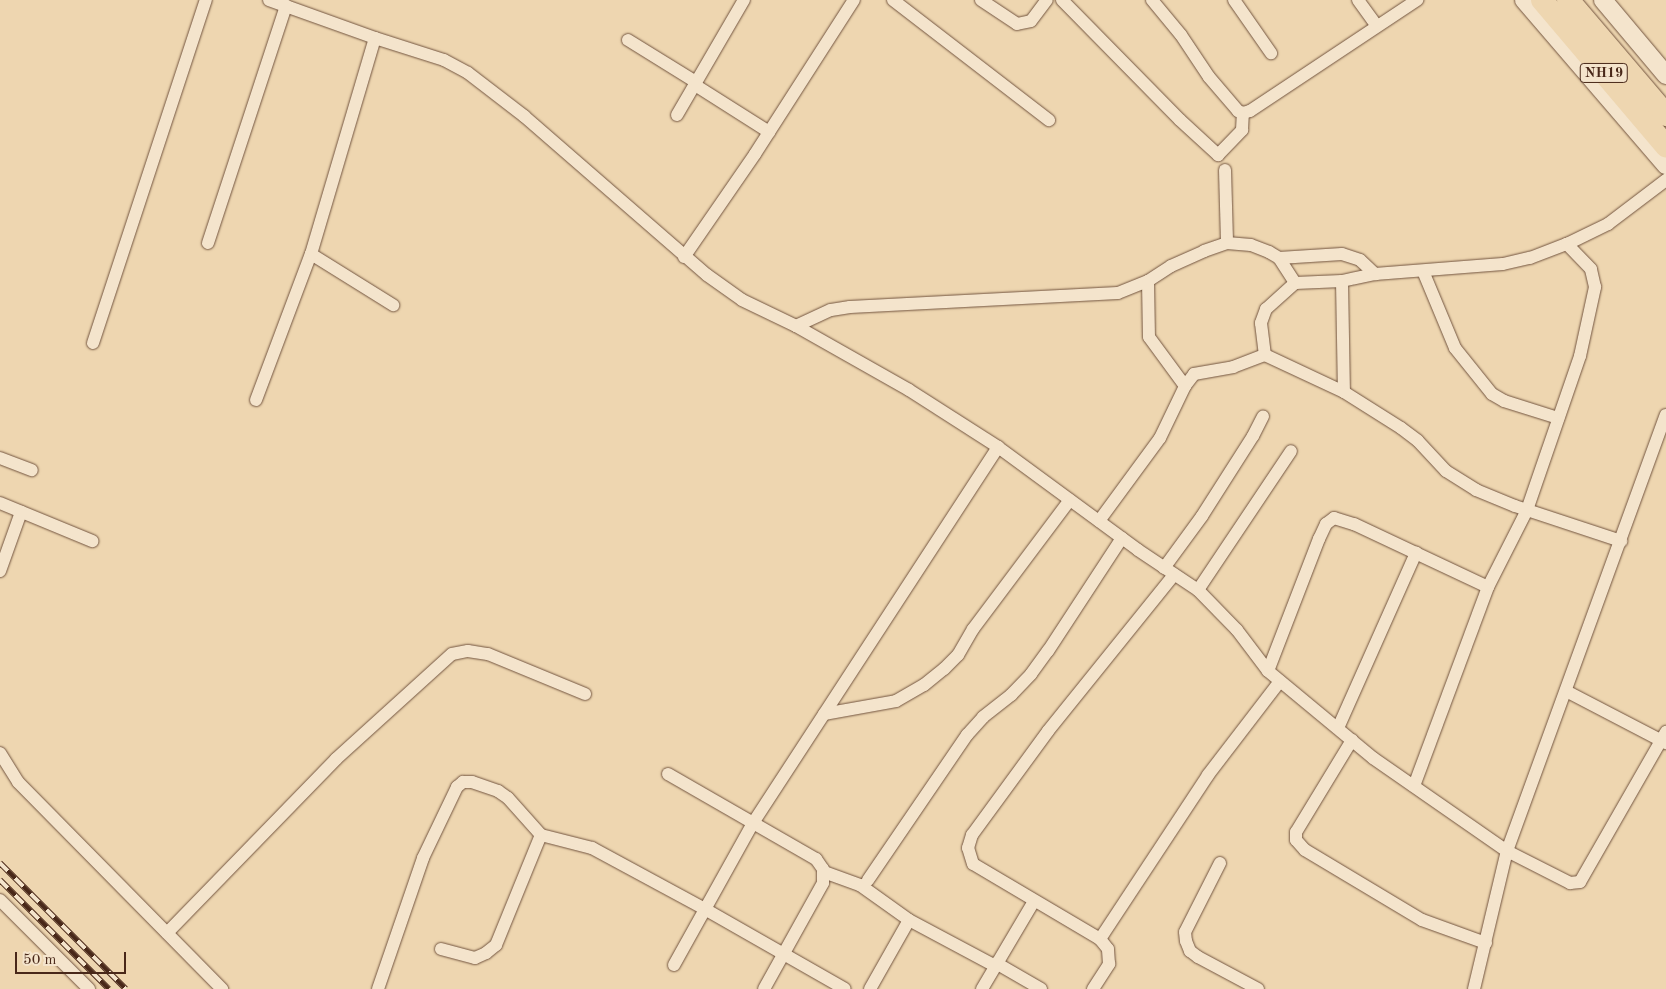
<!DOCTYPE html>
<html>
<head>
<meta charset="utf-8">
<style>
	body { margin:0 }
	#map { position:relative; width:1666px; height:989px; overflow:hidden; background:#eed6b0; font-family:"Old Standard TT",serif }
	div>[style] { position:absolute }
	.roads { filter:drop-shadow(0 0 1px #72543f) drop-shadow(0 0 1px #72543f) }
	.street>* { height:12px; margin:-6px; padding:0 6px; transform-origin:6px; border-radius:6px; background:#f4e4cc }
	.secondary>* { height:18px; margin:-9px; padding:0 9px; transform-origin:9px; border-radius:9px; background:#f4e4cc }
	.highway>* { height:22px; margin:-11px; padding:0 11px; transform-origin:11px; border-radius:11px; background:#eed6b0 }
	.rail>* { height:5.5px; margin-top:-2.75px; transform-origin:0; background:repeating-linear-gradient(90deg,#f4e4cc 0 11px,#492819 0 22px); box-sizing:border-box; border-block:1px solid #492819 }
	span { translate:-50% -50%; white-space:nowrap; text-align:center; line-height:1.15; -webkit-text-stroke:4.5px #f4e4cc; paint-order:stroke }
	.shield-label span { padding:1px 4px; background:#f4e4cc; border:1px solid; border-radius:4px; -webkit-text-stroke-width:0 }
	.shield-label { font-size:14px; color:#492819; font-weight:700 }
	.scale { position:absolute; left:15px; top:952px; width:111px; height:22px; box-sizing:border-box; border:2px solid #492819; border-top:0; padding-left:6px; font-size:15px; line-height:18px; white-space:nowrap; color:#492819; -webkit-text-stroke:4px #f4e4cc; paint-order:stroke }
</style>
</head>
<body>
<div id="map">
	<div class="roads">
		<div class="street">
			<i style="left:269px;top:0;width:113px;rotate:19.7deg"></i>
			<i style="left:375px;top:38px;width:72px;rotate:17.7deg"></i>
			<i style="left:444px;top:60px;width:27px;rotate:28deg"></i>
			<i style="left:468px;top:73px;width:71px;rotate:37.5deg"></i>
			<i style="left:524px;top:116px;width:242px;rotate:41deg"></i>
			<i style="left:707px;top:275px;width:43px;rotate:35.5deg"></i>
			<i style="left:742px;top:300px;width:60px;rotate:25.7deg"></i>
			<i style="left:796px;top:326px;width:130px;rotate:29.5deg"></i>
			<i style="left:909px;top:390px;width:106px;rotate:32.6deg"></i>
			<i style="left:998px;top:447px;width:174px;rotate:36.3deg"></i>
			<i style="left:1138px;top:550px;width:72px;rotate:33.7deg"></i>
			<i style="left:1198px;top:590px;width:56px;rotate:45.7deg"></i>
			<i style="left:1237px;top:630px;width:51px;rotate:52.9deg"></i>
			<i style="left:1268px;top:671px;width:136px;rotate:39.6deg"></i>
			<i style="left:1373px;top:758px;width:163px;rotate:34.8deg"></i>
			<i style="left:1507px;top:851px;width:71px;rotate:26.9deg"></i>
			<i style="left:1570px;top:883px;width:10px;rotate:-6deg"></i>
			<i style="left:1580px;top:882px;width:173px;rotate:-60.2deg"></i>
			<i style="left:893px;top:0;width:197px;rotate:37.6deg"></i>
			<i style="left:981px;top:0;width:43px;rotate:33.7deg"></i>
			<i style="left:1017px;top:24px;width:14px;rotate:-12deg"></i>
			<i style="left:1031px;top:21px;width:26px;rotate:-53deg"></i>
			<i style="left:1062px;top:0;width:168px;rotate:45.5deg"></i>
			<i style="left:1180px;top:120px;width:52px;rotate:42.6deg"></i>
			<i style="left:1218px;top:155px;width:35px;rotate:-46deg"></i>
			<i style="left:1242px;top:130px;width:17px;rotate:-87deg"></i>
			<i style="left:1152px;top:0;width:45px;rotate:50.4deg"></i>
			<i style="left:1181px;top:35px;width:50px;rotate:56.3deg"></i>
			<i style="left:1209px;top:77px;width:45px;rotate:49.5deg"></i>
			<i style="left:1238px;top:111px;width:5px;rotate:22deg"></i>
			<i style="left:1243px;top:113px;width:7px;rotate:-16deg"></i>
			<i style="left:1250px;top:111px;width:201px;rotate:-33.6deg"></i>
			<i style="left:1234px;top:0;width:65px;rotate:55.1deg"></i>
			<i style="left:1358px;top:0;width:32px;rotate:54deg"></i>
			<i style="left:628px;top:40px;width:80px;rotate:31.7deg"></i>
			<i style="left:695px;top:85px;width:88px;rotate:32.4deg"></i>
			<i style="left:677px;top:115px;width:133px;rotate:-59.8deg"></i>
			<i style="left:1225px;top:170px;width:73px;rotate:88.4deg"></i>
			<i style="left:208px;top:243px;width:250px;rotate:-71.8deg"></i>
			<i style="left:311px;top:254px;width:97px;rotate:31.9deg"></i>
			<i style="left:684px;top:257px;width:125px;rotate:-55.4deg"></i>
			<i style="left:755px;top:154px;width:183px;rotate:-57.3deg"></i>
			<i style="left:1279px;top:258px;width:63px;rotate:-3.6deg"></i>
			<i style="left:1342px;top:254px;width:19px;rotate:18deg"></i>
			<i style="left:1360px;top:260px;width:21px;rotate:43deg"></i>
			<i style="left:1423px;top:271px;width:83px;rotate:67.4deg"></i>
			<i style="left:1455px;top:348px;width:59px;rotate:51.2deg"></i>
			<i style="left:1492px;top:394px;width:14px;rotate:30deg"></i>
			<i style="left:1504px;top:401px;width:57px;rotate:17.5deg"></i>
			<i style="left:1148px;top:281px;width:56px;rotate:89deg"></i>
			<i style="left:1149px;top:337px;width:61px;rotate:53.7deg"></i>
			<i style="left:1342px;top:281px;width:111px;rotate:89deg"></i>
			<i style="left:1344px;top:392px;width:67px;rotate:32.3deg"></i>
			<i style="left:1401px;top:428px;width:21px;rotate:37deg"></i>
			<i style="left:1418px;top:441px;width:41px;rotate:47deg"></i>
			<i style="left:1446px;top:471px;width:36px;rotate:32deg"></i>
			<i style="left:1476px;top:490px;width:42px;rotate:22.3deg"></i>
			<i style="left:1515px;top:506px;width:112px;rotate:18.3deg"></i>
			<i style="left:1295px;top:283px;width:39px;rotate:138deg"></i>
			<i style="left:1266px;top:309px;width:15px;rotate:110deg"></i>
			<i style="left:1261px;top:323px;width:32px;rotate:83deg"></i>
			<i style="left:1265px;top:355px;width:87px;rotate:25.1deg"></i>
			<i style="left:796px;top:326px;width:38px;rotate:-25deg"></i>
			<i style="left:831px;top:310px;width:19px;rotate:-9deg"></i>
			<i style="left:850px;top:307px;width:268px;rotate:-3deg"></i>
			<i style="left:1118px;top:293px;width:32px;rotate:-22deg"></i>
			<i style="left:1148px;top:281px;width:27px;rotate:-33deg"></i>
			<i style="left:1171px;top:266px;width:36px;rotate:-24deg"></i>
			<i style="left:1204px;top:251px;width:24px;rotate:-19deg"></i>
			<i style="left:1227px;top:243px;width:24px;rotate:5deg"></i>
			<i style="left:1251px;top:245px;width:19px;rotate:21deg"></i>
			<i style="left:1269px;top:252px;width:12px;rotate:31deg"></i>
			<i style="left:1279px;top:258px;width:30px;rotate:57deg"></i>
			<i style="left:1295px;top:283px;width:47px;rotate:-2.4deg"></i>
			<i style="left:1342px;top:281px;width:34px;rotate:-12deg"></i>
			<i style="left:1375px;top:274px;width:128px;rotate:-4.5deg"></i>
			<i style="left:1503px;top:264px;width:28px;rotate:-13deg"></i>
			<i style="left:1530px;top:258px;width:40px;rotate:-21deg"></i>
			<i style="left:1567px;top:244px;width:46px;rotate:-26deg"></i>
			<i style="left:1608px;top:224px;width:73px;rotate:-37.2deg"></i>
			<i style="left:93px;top:343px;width:361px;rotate:-71.8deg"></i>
			<i style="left:256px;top:400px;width:156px;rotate:-69.4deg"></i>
			<i style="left:311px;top:254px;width:225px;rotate:-73.5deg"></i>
			<i style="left:0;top:458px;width:34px;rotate:21deg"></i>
			<i style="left:0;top:503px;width:100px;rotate:22.4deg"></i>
			<i style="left:1099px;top:521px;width:103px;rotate:-53.7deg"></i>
			<i style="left:1160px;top:438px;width:58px;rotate:-64.3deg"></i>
			<i style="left:1185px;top:386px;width:15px;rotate:-53deg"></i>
			<i style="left:1194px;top:374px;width:40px;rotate:-10deg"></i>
			<i style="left:1233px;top:367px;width:34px;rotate:-21deg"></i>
			<i style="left:1164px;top:568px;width:64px;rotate:-53.8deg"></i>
			<i style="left:1202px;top:516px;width:95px;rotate:-57.5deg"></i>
			<i style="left:1253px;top:436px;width:22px;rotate:-63deg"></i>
			<i style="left:0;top:571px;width:63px;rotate:-70.4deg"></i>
			<i style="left:1198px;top:590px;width:167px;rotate:-56.2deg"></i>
			<i style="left:1268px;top:671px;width:142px;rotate:-68.9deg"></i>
			<i style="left:1319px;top:539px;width:17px;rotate:-65deg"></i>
			<i style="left:1326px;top:524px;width:10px;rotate:-37deg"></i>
			<i style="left:1334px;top:518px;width:21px;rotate:17deg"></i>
			<i style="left:1354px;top:524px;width:148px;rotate:25.2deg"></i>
			<i style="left:1566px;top:691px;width:113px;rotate:27.5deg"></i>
			<i style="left:824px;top:714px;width:73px;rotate:-10.2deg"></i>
			<i style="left:896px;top:701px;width:32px;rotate:-30deg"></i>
			<i style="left:924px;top:685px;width:26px;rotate:-39deg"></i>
			<i style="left:944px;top:669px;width:20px;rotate:-45deg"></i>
			<i style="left:958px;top:655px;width:30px;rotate:-60deg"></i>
			<i style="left:973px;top:629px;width:161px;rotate:-53.1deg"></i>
			<i style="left:1338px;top:728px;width:192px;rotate:-66deg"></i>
			<i style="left:1352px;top:740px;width:108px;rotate:121.3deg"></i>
			<i style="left:1296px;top:832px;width:8px;rotate:90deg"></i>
			<i style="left:1296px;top:840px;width:13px;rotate:48deg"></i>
			<i style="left:1305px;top:850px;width:136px;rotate:30.9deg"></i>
			<i style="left:1422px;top:920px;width:68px;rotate:19.8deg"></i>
			<i style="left:0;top:753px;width:34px;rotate:58deg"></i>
			<i style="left:18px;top:782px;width:291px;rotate:45.4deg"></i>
			<i style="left:668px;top:774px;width:171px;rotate:29.9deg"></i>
			<i style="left:816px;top:859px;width:12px;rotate:55deg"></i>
			<i style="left:823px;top:869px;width:14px;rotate:90deg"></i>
			<i style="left:823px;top:883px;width:121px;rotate:119.1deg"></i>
			<i style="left:1414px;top:786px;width:212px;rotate:-69.6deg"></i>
			<i style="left:1488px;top:587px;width:86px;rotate:-63.1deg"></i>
			<i style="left:1527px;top:510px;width:163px;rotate:-71deg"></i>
			<i style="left:1580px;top:356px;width:71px;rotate:-77.7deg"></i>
			<i style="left:1595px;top:287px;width:18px;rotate:-103deg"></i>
			<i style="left:1591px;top:269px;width:35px;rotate:-134deg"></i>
			<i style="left:1220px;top:863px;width:77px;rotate:116.9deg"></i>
			<i style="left:1185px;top:932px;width:9px;rotate:84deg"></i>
			<i style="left:1186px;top:941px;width:11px;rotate:68deg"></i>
			<i style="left:1190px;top:951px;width:10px;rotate:37deg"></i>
			<i style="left:1198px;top:957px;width:68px;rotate:28.1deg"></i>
			<i style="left:824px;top:872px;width:38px;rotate:20deg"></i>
			<i style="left:860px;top:885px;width:60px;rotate:35.5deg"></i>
			<i style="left:909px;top:920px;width:98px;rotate:28.1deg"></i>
			<i style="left:868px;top:880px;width:176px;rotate:-55.7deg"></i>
			<i style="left:967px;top:735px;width:24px;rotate:-48deg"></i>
			<i style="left:983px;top:717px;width:36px;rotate:-38deg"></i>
			<i style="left:1011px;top:695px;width:29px;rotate:-46deg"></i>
			<i style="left:1031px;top:674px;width:29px;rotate:-54deg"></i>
			<i style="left:1048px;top:651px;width:135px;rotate:-56.8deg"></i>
			<i style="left:0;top:900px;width:126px;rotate:45deg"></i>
			<i style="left:167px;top:933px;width:243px;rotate:-45.8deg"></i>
			<i style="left:336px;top:759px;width:156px;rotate:-42.2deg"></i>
			<i style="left:452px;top:654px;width:16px;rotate:-11deg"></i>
			<i style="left:468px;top:651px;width:20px;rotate:9deg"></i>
			<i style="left:488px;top:654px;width:105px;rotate:22.4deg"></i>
			<i style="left:1100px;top:939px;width:147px;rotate:-149.4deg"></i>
			<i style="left:973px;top:864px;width:17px;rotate:-107deg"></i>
			<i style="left:968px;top:848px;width:14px;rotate:-73deg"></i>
			<i style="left:972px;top:835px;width:129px;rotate:-53.8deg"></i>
			<i style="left:1048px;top:731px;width:201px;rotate:-51.1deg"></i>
			<i style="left:441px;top:949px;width:35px;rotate:15deg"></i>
			<i style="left:475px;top:958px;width:12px;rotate:-24deg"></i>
			<i style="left:486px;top:953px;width:13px;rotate:-39deg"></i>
			<i style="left:496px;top:945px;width:119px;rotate:-67.8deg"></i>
			<i style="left:996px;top:963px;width:52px;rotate:30deg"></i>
			<i style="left:674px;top:965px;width:162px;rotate:-60.9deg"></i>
			<i style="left:753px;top:823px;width:449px;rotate:-56.9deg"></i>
			<i style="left:378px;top:989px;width:139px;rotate:-71deg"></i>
			<i style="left:423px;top:858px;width:79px;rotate:-64.4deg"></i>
			<i style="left:457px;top:787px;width:8px;rotate:-40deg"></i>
			<i style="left:463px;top:782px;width:9px"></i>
			<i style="left:472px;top:782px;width:28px;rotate:19deg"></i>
			<i style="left:498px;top:791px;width:12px;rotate:35deg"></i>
			<i style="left:508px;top:798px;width:50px;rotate:48.3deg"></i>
			<i style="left:541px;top:835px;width:53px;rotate:14.3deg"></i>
			<i style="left:592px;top:848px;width:126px;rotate:28.4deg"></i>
			<i style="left:703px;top:908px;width:163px;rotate:29.7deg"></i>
			<i style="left:870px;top:989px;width:79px;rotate:-60.5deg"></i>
			<i style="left:982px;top:989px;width:102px;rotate:-59.4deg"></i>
			<i style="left:1093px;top:989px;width:30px;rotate:-57deg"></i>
			<i style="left:1109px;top:964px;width:15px;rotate:-94deg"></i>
			<i style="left:1108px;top:949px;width:13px;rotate:-129deg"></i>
			<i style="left:1100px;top:939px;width:196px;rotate:-56.6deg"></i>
			<i style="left:1208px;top:775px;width:118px;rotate:-52.5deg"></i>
			<i style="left:1474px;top:989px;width:142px;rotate:-76.6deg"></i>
			<i style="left:1507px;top:851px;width:464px;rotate:-70deg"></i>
		</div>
		<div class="secondary">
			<i style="left:1524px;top:0;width:218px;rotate:49.3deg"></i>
			<i style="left:1603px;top:0;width:98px;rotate:50deg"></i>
		</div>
		<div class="highway">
			<i style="left:1542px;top:0;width:192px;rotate:49.7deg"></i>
			<i style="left:1568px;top:0;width:151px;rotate:49.6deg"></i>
		</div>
	</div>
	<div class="rail">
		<i style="left:0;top:863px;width:178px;rotate:45deg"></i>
		<i style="left:0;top:880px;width:154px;rotate:45deg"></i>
	</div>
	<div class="shield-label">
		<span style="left:1604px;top:73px">NH19</span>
	</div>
	<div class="scale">50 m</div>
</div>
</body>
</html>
